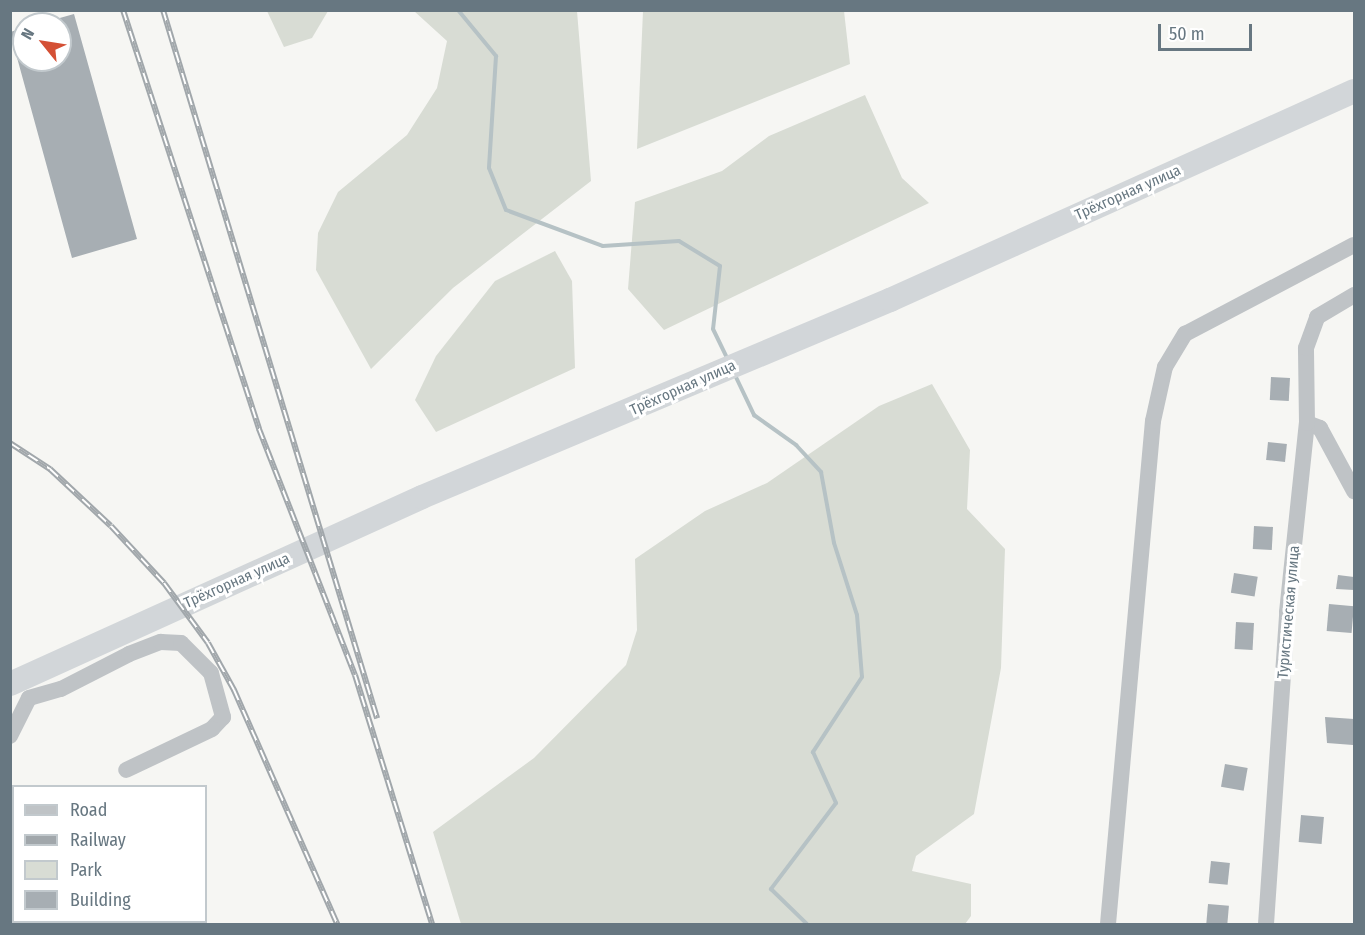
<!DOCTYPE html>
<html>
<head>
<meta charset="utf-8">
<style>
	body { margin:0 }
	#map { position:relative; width:1365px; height:935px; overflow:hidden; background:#f6f6f3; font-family:"Fira Sans Condensed",sans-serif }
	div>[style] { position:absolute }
	.green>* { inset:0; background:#d8dcd4; transform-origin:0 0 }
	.stream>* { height:4px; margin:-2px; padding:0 2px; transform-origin:2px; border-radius:2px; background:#b6c2c5 }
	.building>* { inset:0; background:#a7aeb3; transform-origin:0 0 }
	.minor>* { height:16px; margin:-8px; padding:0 8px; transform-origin:8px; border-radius:8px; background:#bfc3c6 }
	.highway>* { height:24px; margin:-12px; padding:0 12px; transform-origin:12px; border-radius:12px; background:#d2d6d9 }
	.rail>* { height:6px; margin-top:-3px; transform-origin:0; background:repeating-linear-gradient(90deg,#fff 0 11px,#a1a7ab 0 22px); box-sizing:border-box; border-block:2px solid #a1a7ab }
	span { translate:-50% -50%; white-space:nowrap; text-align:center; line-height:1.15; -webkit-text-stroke:6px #fff; paint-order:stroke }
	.street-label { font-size:15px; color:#677781 }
	.frame { position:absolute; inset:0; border:12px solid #677781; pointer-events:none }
	.legend { position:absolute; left:12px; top:785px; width:195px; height:138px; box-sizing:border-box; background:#fff; border:2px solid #c2c9cd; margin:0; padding:8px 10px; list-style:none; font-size:18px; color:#677781 }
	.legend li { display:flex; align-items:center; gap:12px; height:30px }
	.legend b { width:30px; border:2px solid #c2c9cd }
	.north { position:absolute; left:12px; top:12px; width:60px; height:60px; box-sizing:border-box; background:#fff; border:2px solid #c2c9cd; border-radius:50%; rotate:300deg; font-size:16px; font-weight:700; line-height:24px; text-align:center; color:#677781 }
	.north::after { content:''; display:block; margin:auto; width:21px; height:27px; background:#d45035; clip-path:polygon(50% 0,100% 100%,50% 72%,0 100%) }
	.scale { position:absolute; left:1158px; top:24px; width:94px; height:27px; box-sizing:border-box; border:3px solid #677781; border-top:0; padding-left:8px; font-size:18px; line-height:21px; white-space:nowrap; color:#677781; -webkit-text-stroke:4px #fff; paint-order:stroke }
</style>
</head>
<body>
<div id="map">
	<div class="green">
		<i style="clip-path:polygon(267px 11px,328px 11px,312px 38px,284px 47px)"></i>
		<i style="clip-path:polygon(414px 11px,577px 11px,591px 181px,453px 288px,371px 369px,316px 270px,318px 233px,338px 192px,407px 135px,437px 88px,447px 41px)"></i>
		<i style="clip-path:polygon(643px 11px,844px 11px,850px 64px,637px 149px)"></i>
		<i style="clip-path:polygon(865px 95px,902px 178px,929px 203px,664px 330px,628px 289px,635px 202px,722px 171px,769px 136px)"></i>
		<i style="clip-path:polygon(555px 251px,572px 281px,575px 368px,436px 432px,415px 400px,436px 356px,495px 281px)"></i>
		<i style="clip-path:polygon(932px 384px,970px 450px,967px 509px,1005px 549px,1001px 668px,974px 814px,916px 856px,912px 871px,971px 884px,971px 916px,965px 924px,461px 924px,433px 832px,534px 758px,626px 665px,637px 630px,635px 559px,705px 511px,767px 483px,879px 406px)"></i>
		<i style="left:11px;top:836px;width:2px;height:56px"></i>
		<i style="left:35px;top:922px;width:78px;height:3px"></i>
	</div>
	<div class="stream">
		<i style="left:458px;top:10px;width:60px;rotate:50.4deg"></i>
		<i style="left:496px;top:56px;width:112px;rotate:93.6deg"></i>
		<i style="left:489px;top:168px;width:45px;rotate:68deg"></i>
		<i style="left:506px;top:210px;width:103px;rotate:20.4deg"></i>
		<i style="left:603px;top:246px;width:76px;rotate:-3.8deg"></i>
		<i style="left:679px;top:241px;width:48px;rotate:31.4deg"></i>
		<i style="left:720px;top:266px;width:63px;rotate:96.3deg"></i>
		<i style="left:713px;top:329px;width:32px;rotate:64deg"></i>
		<i style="left:734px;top:373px;width:47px;rotate:64.5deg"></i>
		<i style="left:754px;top:415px;width:52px;rotate:35.5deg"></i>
		<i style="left:796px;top:445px;width:37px;rotate:47deg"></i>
		<i style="left:821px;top:472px;width:72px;rotate:79.6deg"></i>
		<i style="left:834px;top:543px;width:76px;rotate:72.3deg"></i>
		<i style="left:857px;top:615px;width:62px;rotate:85.4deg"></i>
		<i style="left:862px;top:677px;width:90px;rotate:123.2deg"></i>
		<i style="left:813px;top:752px;width:56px;rotate:65.7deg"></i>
		<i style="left:836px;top:803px;width:108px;rotate:127.1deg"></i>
		<i style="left:771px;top:889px;width:50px;rotate:44.2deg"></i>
	</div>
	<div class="building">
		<i style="clip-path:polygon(74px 14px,137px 239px,72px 258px,10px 32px,24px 28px,24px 60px,60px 60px,60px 24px,42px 23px)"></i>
		<i style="left:1271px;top:377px;width:19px;height:23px;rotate:3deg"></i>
		<i style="left:1268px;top:442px;width:19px;height:18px;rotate:6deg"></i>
		<i style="left:1254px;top:526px;width:19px;height:23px;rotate:3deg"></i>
		<i style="left:1234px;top:573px;width:24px;height:20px;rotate:9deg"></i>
		<i style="clip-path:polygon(1338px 575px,1354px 577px,1354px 590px,1336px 589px)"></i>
		<i style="left:1329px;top:604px;width:25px;height:27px;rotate:5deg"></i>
		<i style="left:1236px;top:622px;width:18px;height:27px;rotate:3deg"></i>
		<i style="clip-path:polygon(1325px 717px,1354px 719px,1353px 745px,1327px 743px)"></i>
		<i style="left:1225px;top:764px;width:23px;height:23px;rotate:10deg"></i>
		<i style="left:1301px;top:815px;width:23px;height:27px;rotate:5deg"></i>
		<i style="left:1211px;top:861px;width:19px;height:22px;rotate:6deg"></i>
		<i style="left:1208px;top:904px;width:21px;height:20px;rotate:5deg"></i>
	</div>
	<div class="minor">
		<i style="left:1307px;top:423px;width:14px;rotate:21deg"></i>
		<i style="left:1320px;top:428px;width:72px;rotate:61.6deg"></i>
		<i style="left:10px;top:736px;width:42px;rotate:-63.4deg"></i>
		<i style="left:29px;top:698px;width:33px;rotate:-16deg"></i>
		<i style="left:61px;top:689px;width:76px;rotate:-27.2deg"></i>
		<i style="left:129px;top:654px;width:34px;rotate:-21deg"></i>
		<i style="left:161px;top:642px;width:20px;rotate:3deg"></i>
		<i style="left:181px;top:643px;width:42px;rotate:45deg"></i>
		<i style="left:211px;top:673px;width:46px;rotate:74.7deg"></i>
		<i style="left:223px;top:717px;width:16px;rotate:133deg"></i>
		<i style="left:212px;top:729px;width:95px;rotate:154.5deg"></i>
		<i style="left:1108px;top:924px;width:505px;rotate:-84.89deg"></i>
		<i style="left:1153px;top:421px;width:55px;rotate:-77.5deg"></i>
		<i style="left:1165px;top:367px;width:39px;rotate:-59deg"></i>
		<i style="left:1185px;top:334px;width:191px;rotate:-27.8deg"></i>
		<i style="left:1266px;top:924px;width:313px;rotate:-86.1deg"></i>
		<i style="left:1287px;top:612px;width:190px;rotate:-84deg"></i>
		<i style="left:1307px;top:423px;width:75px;rotate:-90.8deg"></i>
		<i style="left:1306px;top:348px;width:33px;rotate:-70deg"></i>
		<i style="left:1317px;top:317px;width:43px;rotate:-30.7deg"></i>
	</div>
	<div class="highway">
		<i style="left:10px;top:684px;width:452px;rotate:-24.4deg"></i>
		<i style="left:422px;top:497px;width:508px;rotate:-22.83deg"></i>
		<i style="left:890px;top:300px;width:509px;rotate:-24.25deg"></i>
	</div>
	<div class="rail">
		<i style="left:123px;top:10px;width:441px;rotate:72deg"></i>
		<i style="left:259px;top:429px;width:264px;rotate:68.7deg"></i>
		<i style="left:355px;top:675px;width:261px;rotate:72.8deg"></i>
		<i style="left:163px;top:10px;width:740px;rotate:73.18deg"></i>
		<i style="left:10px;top:443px;width:48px;rotate:33deg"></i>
		<i style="left:50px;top:469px;width:83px;rotate:43.1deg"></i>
		<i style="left:111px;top:526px;width:78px;rotate:47.1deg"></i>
		<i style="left:164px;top:583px;width:74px;rotate:53.7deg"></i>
		<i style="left:208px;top:643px;width:54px;rotate:61deg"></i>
		<i style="left:234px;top:690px;width:256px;rotate:66.2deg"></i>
	</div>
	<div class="street-label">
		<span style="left:1128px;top:193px;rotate:-24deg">Трёхгорная улица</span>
		<span style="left:683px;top:388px;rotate:-24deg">Трёхгорная улица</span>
		<span style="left:237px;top:581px;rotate:-24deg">Трёхгорная улица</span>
		<span style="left:1289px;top:612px;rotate:-85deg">Туристическая улица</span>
	</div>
	<div class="frame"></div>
	<ul class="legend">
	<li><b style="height:8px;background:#bfc3c6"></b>Road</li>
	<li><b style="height:8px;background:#a1a7ab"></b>Railway</li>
	<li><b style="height:16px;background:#d8dcd4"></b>Park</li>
	<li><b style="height:16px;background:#a7aeb3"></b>Building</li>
	</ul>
	<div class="north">N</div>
	<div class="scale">50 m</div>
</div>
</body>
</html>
